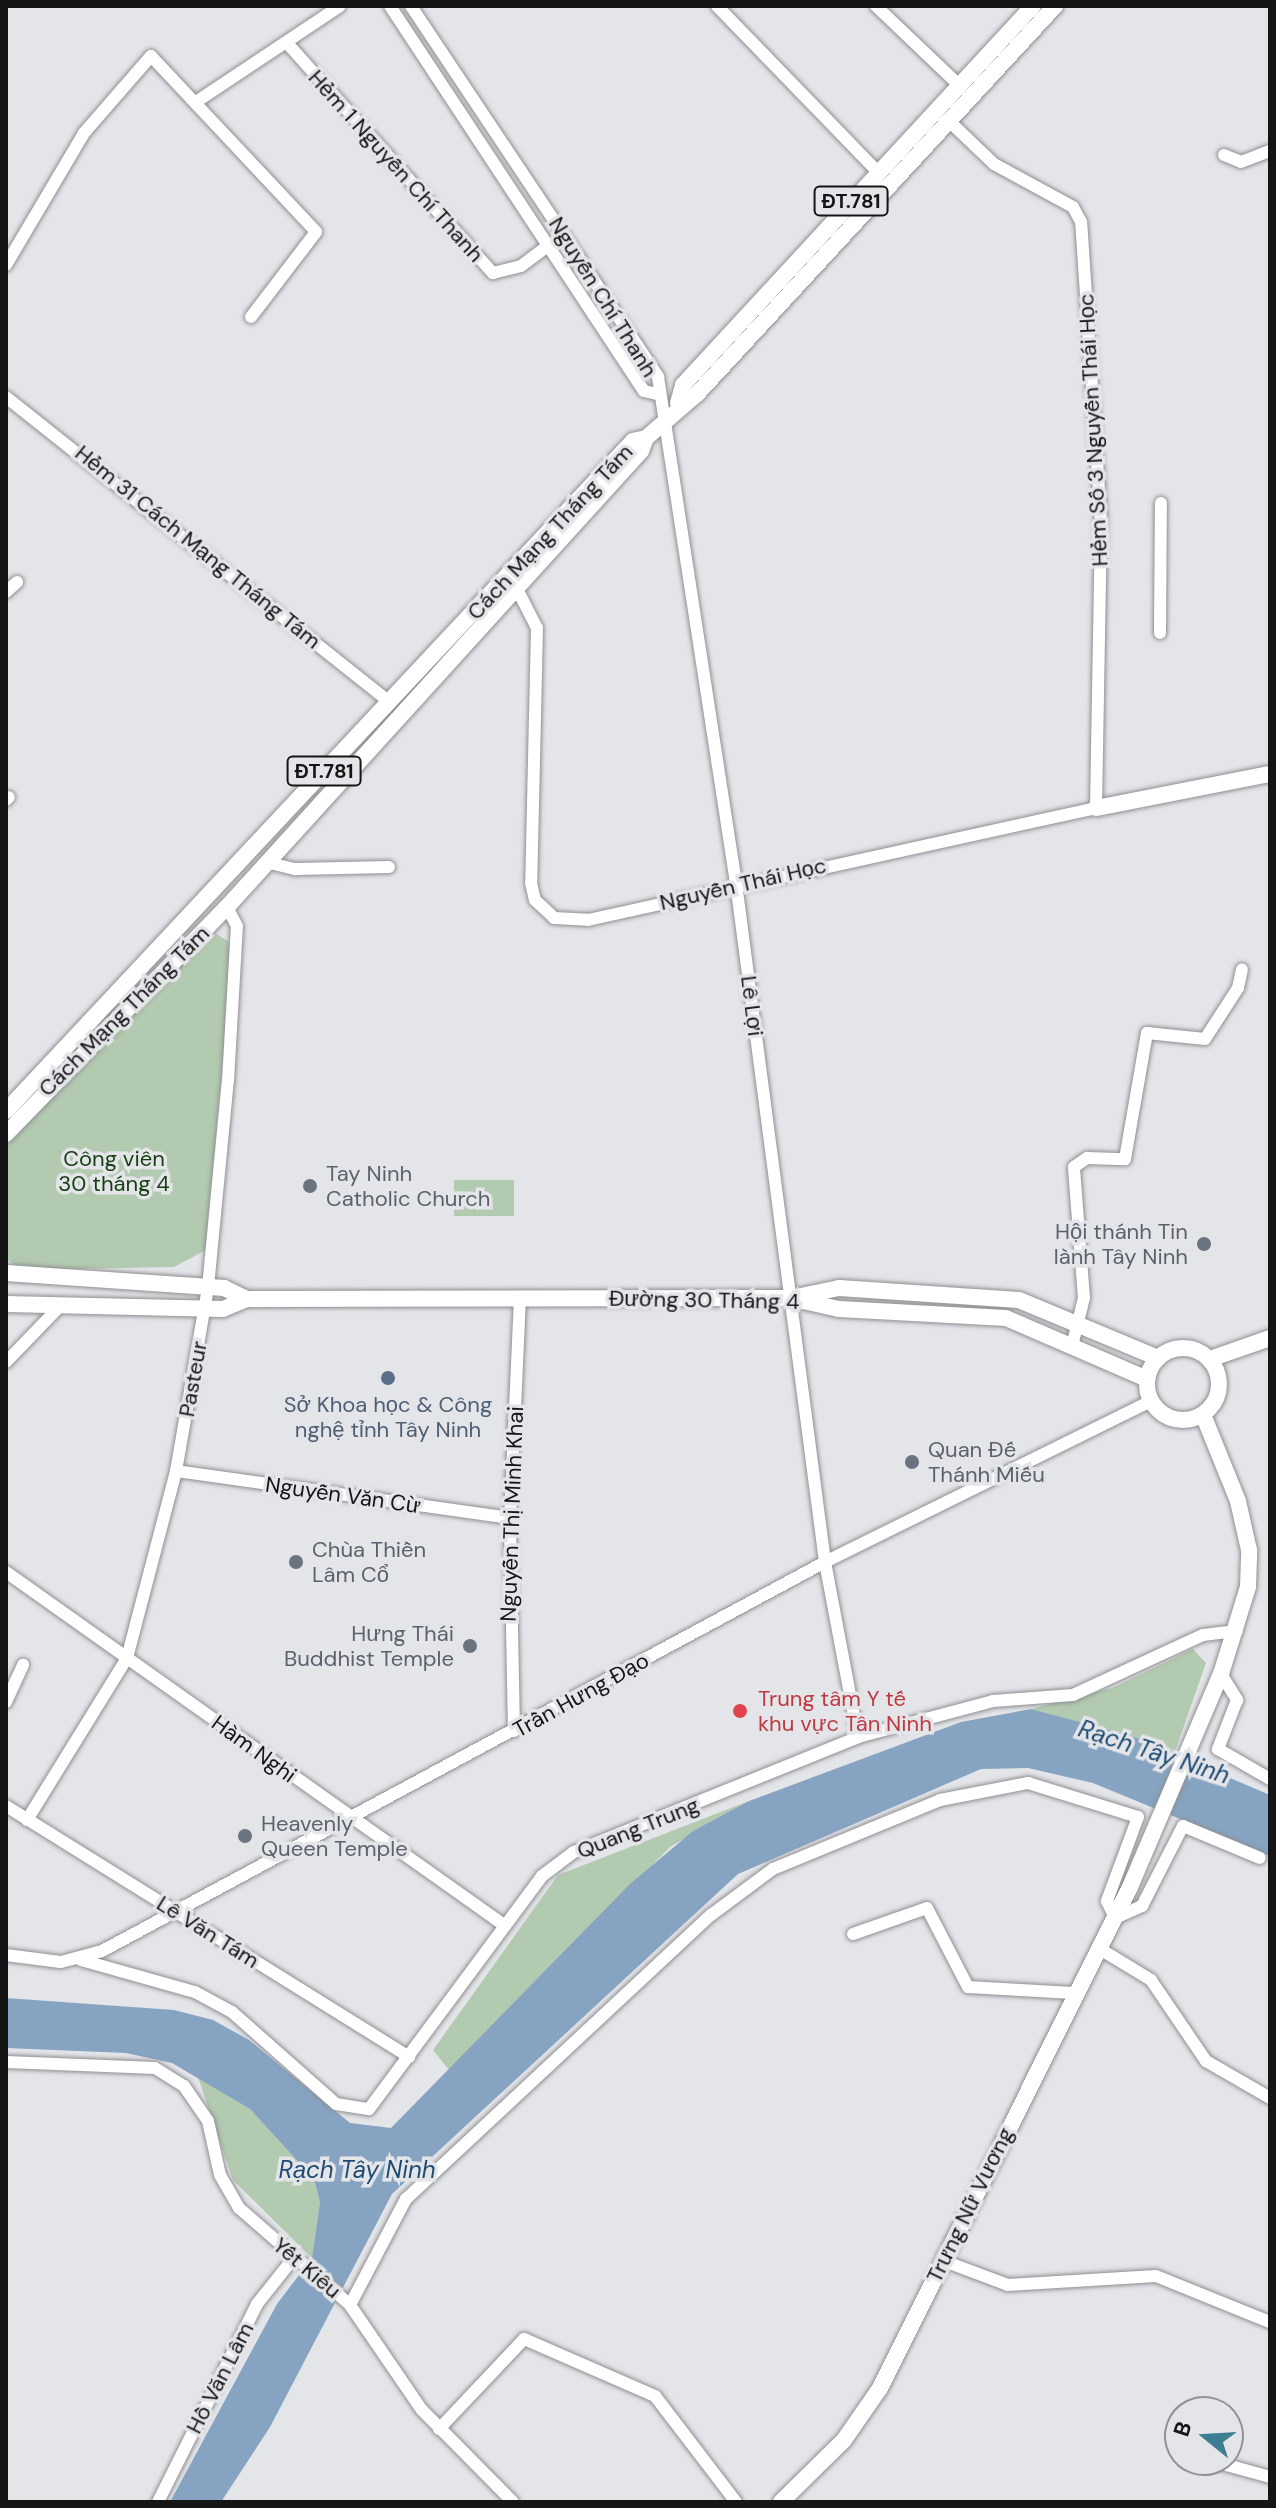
<!DOCTYPE html>
<html>
<head>
<meta charset="utf-8">
<style>
	body { margin:0 }
	#map { position:relative; width:1276px; height:2508px; overflow:hidden; background:#e4e5e9; font-family:"DM Sans",sans-serif }
	div>[style] { position:absolute }
	.green>* { inset:0; background:#b2caaf; transform-origin:0 0 }
	.water>* { inset:0; background:#86a4c2 }
	.roads { filter:drop-shadow(0 0 2px #8f8f93) drop-shadow(0 0 2px #8f8f93) }
	.minor>* { height:12px; margin:-6px; padding:0 6px; transform-origin:6px; border-radius:6px; background:#fff }
	.major>* { height:16px; margin:-8px; padding:0 8px; transform-origin:8px; border-radius:8px; background:#fff }
	.major>.ring { margin:-8px; padding:0; box-sizing:content-box; background:none; border:16px solid #fff; border-radius:50% }
	.dots>* { width:22px; height:22px; translate:-50% -50%; box-sizing:border-box; border:4px solid #e4e5e9; border-radius:50% }
	span { translate:-50% -50%; white-space:nowrap; text-align:center; line-height:1.15; -webkit-text-stroke:7px #e4e5e9; paint-order:stroke }
	.shield-label span { padding:2px 6px; background:#e4e5e9; border:2px solid; border-radius:6px; -webkit-text-stroke-width:0 }
	.shield-label { font-size:20px; color:#151516; font-weight:700 }
	.street-label { font-size:22px; color:#151516 }
	.park-label { font-size:22px; color:#143d11 }
	.worship-label { font-size:22px; color:#5b616d }
	.left { translate:0 -50%; text-align:left }
	.right { translate:-100% -50%; text-align:right }
	.service-label { font-size:22px; color:#4e5e75 }
	.health-label { font-size:22px; color:#be3a42 }
	.water-label { font-size:24px; color:#1c4a73; font-style:italic }
	.frame { position:absolute; inset:0; border:8px solid #151516; pointer-events:none }
	.north { position:absolute; left:1164px; top:2396px; width:80px; height:80px; box-sizing:border-box; background:#e4e5e9; border:2px solid #919295; border-radius:50%; rotate:288deg; font-size:22px; font-weight:700; line-height:32px; text-align:center; color:#151516 }
	.north::after { content:''; display:block; margin:auto; width:28px; height:36px; background:#3e7e92; clip-path:polygon(50% 0,100% 100%,50% 72%,0 100%) }
</style>
</head>
<body>
<div id="map">
	<div class="green">
		<i style="clip-path:polygon(213px 932px,228px 941px,231px 965px,206px 1250px,174px 1267px,23px 1270px,6px 1259px,6px 1146px)"></i>
		<i style="left:514px;top:1180px;width:36px;height:60px;rotate:90deg"></i>
		<i style="clip-path:polygon(1193px 1649px,1206px 1663px,1173px 1757px,1129px 1735px,1031px 1709px,1112px 1688px)"></i>
		<i style="clip-path:polygon(749px 1801px,670px 1847px,450px 2071px,433px 2050px,558px 1875px)"></i>
		<i style="clip-path:polygon(198px 2077px,250px 2109px,314px 2179px,320px 2202px,312px 2258px,233px 2180px)"></i>
	</div>
	<div class="water">
		<i style="clip-path:polygon(1031px 1709px,1129px 1735px,1270px 1795px,1270px 1856px,1093px 1783px,1028px 1768px,981px 1769px,738px 1874px,392px 2194px,270px 2427px,221px 2502px,170px 2502px,277px 2304px,312px 2258px,320px 2202px,314px 2179px,250px 2109px,172px 2063px,126px 2053px,6px 2048px,6px 1998px,174px 2010px,213px 2020px,249px 2040px,350px 2123px,391px 2128px,630px 1884px,693px 1831px,749px 1801px,961px 1722px)"></i>
	</div>
	<div class="roads">
		<div class="minor">
			<i style="left:390px;top:6px;width:461px;rotate:56.6deg"></i>
			<i style="left:644px;top:391px;width:13px;rotate:13deg"></i>
			<i style="left:411px;top:6px;width:446px;rotate:56.3deg"></i>
			<i style="left:658px;top:377px;width:512px;rotate:81.24deg"></i>
			<i style="left:736px;top:883px;width:685px;rotate:82.53deg"></i>
			<i style="left:825px;top:1562px;width:178px;rotate:79.3deg"></i>
			<i style="left:717px;top:6px;width:231px;rotate:45.9deg"></i>
			<i style="left:876px;top:6px;width:115px;rotate:43.6deg"></i>
			<i style="left:287px;top:43px;width:309px;rotate:48.2deg"></i>
			<i style="left:493px;top:273px;width:29px;rotate:-14deg"></i>
			<i style="left:521px;top:266px;width:36px;rotate:-37deg"></i>
			<i style="left:199px;top:100px;width:169px;rotate:-33.7deg"></i>
			<i style="left:1224px;top:155px;width:18px;rotate:22deg"></i>
			<i style="left:1241px;top:162px;width:31px;rotate:-21deg"></i>
			<i style="left:6px;top:265px;width:153px;rotate:-59.4deg"></i>
			<i style="left:84px;top:133px;width:102px;rotate:-49deg"></i>
			<i style="left:151px;top:56px;width:241px;rotate:46.8deg"></i>
			<i style="left:316px;top:232px;width:107px;rotate:127.4deg"></i>
			<i style="left:6px;top:397px;width:487px;rotate:38.5deg"></i>
			<i style="left:516px;top:587px;width:46px;rotate:62.9deg"></i>
			<i style="left:537px;top:628px;width:255px;rotate:91.3deg"></i>
			<i style="left:531px;top:883px;width:17px;rotate:77deg"></i>
			<i style="left:535px;top:900px;width:26px;rotate:43deg"></i>
			<i style="left:554px;top:918px;width:34px;rotate:3deg"></i>
			<i style="left:588px;top:920px;width:520px;rotate:-12.43deg"></i>
			<i style="left:1096px;top:808px;width:287px;rotate:-89deg"></i>
			<i style="left:1101px;top:521px;width:300px;rotate:-93.8deg"></i>
			<i style="left:1081px;top:222px;width:17px;rotate:-118deg"></i>
			<i style="left:1073px;top:207px;width:90px;rotate:-151.4deg"></i>
			<i style="left:994px;top:164px;width:62px;rotate:-136.3deg"></i>
			<i style="left:6px;top:592px;width:15px;rotate:-42deg"></i>
			<i style="left:1160px;top:633px;width:130px;rotate:-89.6deg"></i>
			<i style="left:6px;top:800px;width:4px;rotate:-45deg"></i>
			<i style="left:266px;top:862px;width:30px;rotate:14deg"></i>
			<i style="left:295px;top:869px;width:94px;rotate:-1.2deg"></i>
			<i style="left:1073px;top:1342px;width:45px;rotate:-76deg"></i>
			<i style="left:1084px;top:1298px;width:131px;rotate:-94.4deg"></i>
			<i style="left:1074px;top:1167px;width:16px;rotate:-35deg"></i>
			<i style="left:1087px;top:1158px;width:38px;rotate:2deg"></i>
			<i style="left:1125px;top:1159px;width:128px;rotate:-80.1deg"></i>
			<i style="left:1147px;top:1033px;width:58px;rotate:5.9deg"></i>
			<i style="left:1205px;top:1039px;width:61px;rotate:-57.1deg"></i>
			<i style="left:1238px;top:988px;width:19px;rotate:-78deg"></i>
			<i style="left:6px;top:1362px;width:78px;rotate:-46deg"></i>
			<i style="left:176px;top:1471px;width:337px;rotate:8deg"></i>
			<i style="left:6px;top:1572px;width:610px;rotate:35.33deg"></i>
			<i style="left:1221px;top:1674px;width:31px;rotate:58deg"></i>
			<i style="left:1237px;top:1700px;width:53px;rotate:111.2deg"></i>
			<i style="left:1218px;top:1749px;width:60px;rotate:30deg"></i>
			<i style="left:6px;top:1702px;width:41px;rotate:-65.3deg"></i>
			<i style="left:514px;top:1731px;width:213px;rotate:-91.1deg"></i>
			<i style="left:510px;top:1518px;width:221px;rotate:-87.4deg"></i>
			<i style="left:6px;top:1806px;width:475px;rotate:31.9deg"></i>
			<i style="left:27px;top:1820px;width:190px;rotate:-58.3deg"></i>
			<i style="left:127px;top:1658px;width:193px;rotate:-75.3deg"></i>
			<i style="left:176px;top:1471px;width:187px;rotate:-80.1deg"></i>
			<i style="left:208px;top:1287px;width:207px;rotate:-84.5deg"></i>
			<i style="left:228px;top:1081px;width:155px;rotate:-86.7deg"></i>
			<i style="left:237px;top:926px;width:21px;rotate:-118deg"></i>
			<i style="left:853px;top:1934px;width:78px;rotate:-19.4deg"></i>
			<i style="left:927px;top:1908px;width:89px;rotate:62.6deg"></i>
			<i style="left:968px;top:1987px;width:105px;rotate:3.3deg"></i>
			<i style="left:1100px;top:1949px;width:60px;rotate:31.3deg"></i>
			<i style="left:1151px;top:1980px;width:98px;rotate:55.8deg"></i>
			<i style="left:1206px;top:2061px;width:74px;rotate:30deg"></i>
			<i style="left:6px;top:1955px;width:55px;rotate:7.3deg"></i>
			<i style="left:61px;top:1962px;width:42px;rotate:-15deg"></i>
			<i style="left:102px;top:1951px;width:821px;rotate:-28.28deg"></i>
			<i style="left:825px;top:1562px;width:364px;rotate:-26.3deg"></i>
			<i style="left:81px;top:1960px;width:118px;rotate:15.7deg"></i>
			<i style="left:195px;top:1992px;width:42px;rotate:28.4deg"></i>
			<i style="left:232px;top:2012px;width:139px;rotate:41.5deg"></i>
			<i style="left:336px;top:2104px;width:33px;rotate:9deg"></i>
			<i style="left:369px;top:2109px;width:290px;rotate:-53.4deg"></i>
			<i style="left:542px;top:1876px;width:40px;rotate:-37deg"></i>
			<i style="left:574px;top:1852px;width:306px;rotate:-22deg"></i>
			<i style="left:858px;top:1737px;width:140px;rotate:-14.9deg"></i>
			<i style="left:993px;top:1701px;width:80px;rotate:-4.3deg"></i>
			<i style="left:1073px;top:1695px;width:143px;rotate:-24.8deg"></i>
			<i style="left:1203px;top:1635px;width:34px;rotate:-7deg"></i>
			<i style="left:6px;top:2062px;width:149px;rotate:2.3deg"></i>
			<i style="left:155px;top:2068px;width:34px;rotate:32deg"></i>
			<i style="left:184px;top:2086px;width:42px;rotate:55.6deg"></i>
			<i style="left:208px;top:2121px;width:55px;rotate:77.5deg"></i>
			<i style="left:220px;top:2175px;width:38px;rotate:60deg"></i>
			<i style="left:239px;top:2208px;width:147px;rotate:41.1deg"></i>
			<i style="left:350px;top:2305px;width:127px;rotate:55.6deg"></i>
			<i style="left:422px;top:2410px;width:129px;rotate:45.3deg"></i>
			<i style="left:944px;top:2261px;width:68px;rotate:20.6deg"></i>
			<i style="left:1008px;top:2285px;width:148px;rotate:-3.5deg"></i>
			<i style="left:1156px;top:2276px;width:123px;rotate:22deg"></i>
			<i style="left:350px;top:2305px;width:120px;rotate:-62.2deg"></i>
			<i style="left:406px;top:2199px;width:417px;rotate:-43deg"></i>
			<i style="left:711px;top:1915px;width:77px;rotate:-36.6deg"></i>
			<i style="left:773px;top:1869px;width:181px;rotate:-22.4deg"></i>
			<i style="left:940px;top:1800px;width:90px;rotate:-10.9deg"></i>
			<i style="left:1028px;top:1783px;width:115px;rotate:17.2deg"></i>
			<i style="left:1138px;top:1817px;width:90px;rotate:110.3deg"></i>
			<i style="left:1107px;top:1901px;width:19px;rotate:65deg"></i>
			<i style="left:1115px;top:1918px;width:30px;rotate:-24deg"></i>
			<i style="left:1142px;top:1906px;width:90px;rotate:-62.9deg"></i>
			<i style="left:1183px;top:1826px;width:83px;rotate:22.6deg"></i>
			<i style="left:439px;top:2429px;width:124px;rotate:-46.6deg"></i>
			<i style="left:524px;top:2339px;width:143px;rotate:23.5deg"></i>
			<i style="left:655px;top:2396px;width:133px;rotate:52.6deg"></i>
			<i style="left:1212px;top:2461px;width:60px;rotate:15.4deg"></i>
			<i style="left:158px;top:2502px;width:221px;rotate:-63.4deg"></i>
			<i style="left:257px;top:2304px;width:56px;rotate:-51.5deg"></i>
		</div>
		<div class="major">
			<i style="left:678px;top:403px;width:19px;rotate:-74deg"></i>
			<i style="left:683px;top:385px;width:516px;rotate:-47.28deg"></i>
			<i style="left:1096px;top:808px;width:177px;rotate:-11.1deg"></i>
			<i style="left:6px;top:1111px;width:918px;rotate:-46.9deg"></i>
			<i style="left:633px;top:441px;width:13px;rotate:-13deg"></i>
			<i style="left:6px;top:1134px;width:317px;rotate:-45.8deg"></i>
			<i style="left:227px;top:907px;width:616px;rotate:-47.76deg"></i>
			<i style="left:641px;top:451px;width:14px;rotate:-69deg"></i>
			<i style="left:646px;top:438px;width:67px;rotate:-40.8deg"></i>
			<i style="left:697px;top:394px;width:528px;rotate:-47.3deg"></i>
			<i style="left:6px;top:1273px;width:219px;rotate:3.9deg"></i>
			<i style="left:224px;top:1288px;width:25px;rotate:26deg"></i>
			<i style="left:796px;top:1297px;width:44px;rotate:-11.8deg"></i>
			<i style="left:839px;top:1288px;width:180px;rotate:3.8deg"></i>
			<i style="left:1019px;top:1300px;width:151px;rotate:22.6deg"></i>
			<i style="left:6px;top:1304px;width:217px;rotate:1.3deg"></i>
			<i style="left:223px;top:1309px;width:26px;rotate:-23deg"></i>
			<i style="left:247px;top:1299px;width:543px;rotate:-0.11deg"></i>
			<i style="left:790px;top:1298px;width:50px;rotate:12.7deg"></i>
			<i style="left:839px;top:1309px;width:167px;rotate:3.1deg"></i>
			<i style="left:1006px;top:1318px;width:154px;rotate:23.4deg"></i>
			<i class="ring" style="left:1147px;top:1348px;width:56px;height:56px"></i>
			<i style="left:1210px;top:1359px;width:64px;rotate:-19.3deg"></i>
			<i style="left:781px;top:2502px;width:88px;rotate:-44.5deg"></i>
			<i style="left:844px;top:2440px;width:63px;rotate:-55.3deg"></i>
			<i style="left:880px;top:2388px;width:560px;rotate:-63.48deg"></i>
			<i style="left:1130px;top:1887px;width:232px;rotate:-66.9deg"></i>
			<i style="left:1221px;top:1674px;width:91px;rotate:-72.8deg"></i>
			<i style="left:1248px;top:1587px;width:37px;rotate:-88deg"></i>
			<i style="left:1249px;top:1550px;width:50px;rotate:-102.7deg"></i>
			<i style="left:1238px;top:1501px;width:93px;rotate:-112.1deg"></i>
		</div>
	</div>
	<div class="dots">
		<i style="left:310px;top:1186px;background:#6b7280"></i>
		<i style="left:1204px;top:1244px;background:#6b7280"></i>
		<i style="left:388px;top:1378px;background:#5c6f8a"></i>
		<i style="left:912px;top:1462px;background:#6b7280"></i>
		<i style="left:296px;top:1562px;background:#6b7280"></i>
		<i style="left:470px;top:1646px;background:#6b7280"></i>
		<i style="left:740px;top:1711px;background:#e0444e"></i>
		<i style="left:245px;top:1836px;background:#6b7280"></i>
	</div>
	<div class="shield-label">
		<span style="left:851px;top:201px">ĐT.781</span>
		<span style="left:324px;top:771px">ĐT.781</span>
	</div>
	<div class="street-label">
		<span style="left:396px;top:166px;rotate:48deg">Hẻm 1 Nguyễn Chí Thanh</span>
		<span style="left:603px;top:297px;rotate:58deg">Nguyễn Chí Thanh</span>
		<span style="left:1093px;top:430px;rotate:-93deg">Hẻm Số 3 Nguyễn Thái Học</span>
		<span style="left:550px;top:532px;rotate:-47deg">Cách Mạng Tháng Tám</span>
		<span style="left:198px;top:547px;rotate:39deg">Hẻm 31 Cách Mạng Tháng Tám</span>
		<span style="left:743px;top:884px;rotate:-13deg">Nguyễn Thái Học</span>
		<span style="left:752px;top:1006px;rotate:83deg">Lê Lợi</span>
		<span style="left:124px;top:1011px;rotate:-45deg">Cách Mạng Tháng Tám</span>
		<span style="left:704px;top:1300px;rotate:1deg">Đường 30 Tháng 4</span>
		<span style="left:193px;top:1379px;rotate:-80deg">Pasteur</span>
		<span style="left:343px;top:1495px;rotate:8deg">Nguyễn Văn Cừ</span>
		<span style="left:512px;top:1514px;rotate:-88deg">Nguyễn Thị Minh Khai</span>
		<span style="left:581px;top:1695px;rotate:-29deg">Trần Hưng Đạo</span>
		<span style="left:254px;top:1749px;rotate:36deg">Hàm Nghi</span>
		<span style="left:638px;top:1828px;rotate:-22deg">Quang Trung</span>
		<span style="left:208px;top:1932px;rotate:32deg">Lê Văn Tám</span>
		<span style="left:970px;top:2205px;rotate:-64deg">Trưng Nữ Vương</span>
		<span style="left:307px;top:2268px;rotate:40deg">Yết Kiêu</span>
		<span style="left:220px;top:2378px;rotate:-63deg">Hồ Văn Lâm</span>
	</div>
	<div class="park-label">
		<span style="left:114px;top:1171px">Công viên<br>30 tháng 4</span>
	</div>
	<div class="worship-label">
		<span class="left" style="left:326px;top:1186px">Tay Ninh<br>Catholic Church</span>
		<span class="right" style="left:1188px;top:1244px">Hội thánh Tin<br>lành Tây Ninh</span>
		<span class="left" style="left:928px;top:1462px">Quan Đế<br>Thánh Miếu</span>
		<span class="left" style="left:312px;top:1562px">Chùa Thiền<br>Lâm Cổ</span>
		<span class="right" style="left:454px;top:1646px">Hưng Thái<br>Buddhist Temple</span>
		<span class="left" style="left:261px;top:1836px">Heavenly<br>Queen Temple</span>
	</div>
	<div class="service-label">
		<span style="left:388px;top:1417px">Sở Khoa học &amp; Công<br>nghệ tỉnh Tây Ninh</span>
	</div>
	<div class="health-label">
		<span class="left" style="left:758px;top:1711px">Trung tâm Y tế<br>khu vực Tân Ninh</span>
	</div>
	<div class="water-label">
		<span style="left:1154px;top:1752px;rotate:18deg">Rạch Tây Ninh</span>
		<span style="left:357px;top:2170px">Rạch Tây Ninh</span>
	</div>
	<div class="frame"></div>
	<div class="north">B</div>
</div>
</body>
</html>
